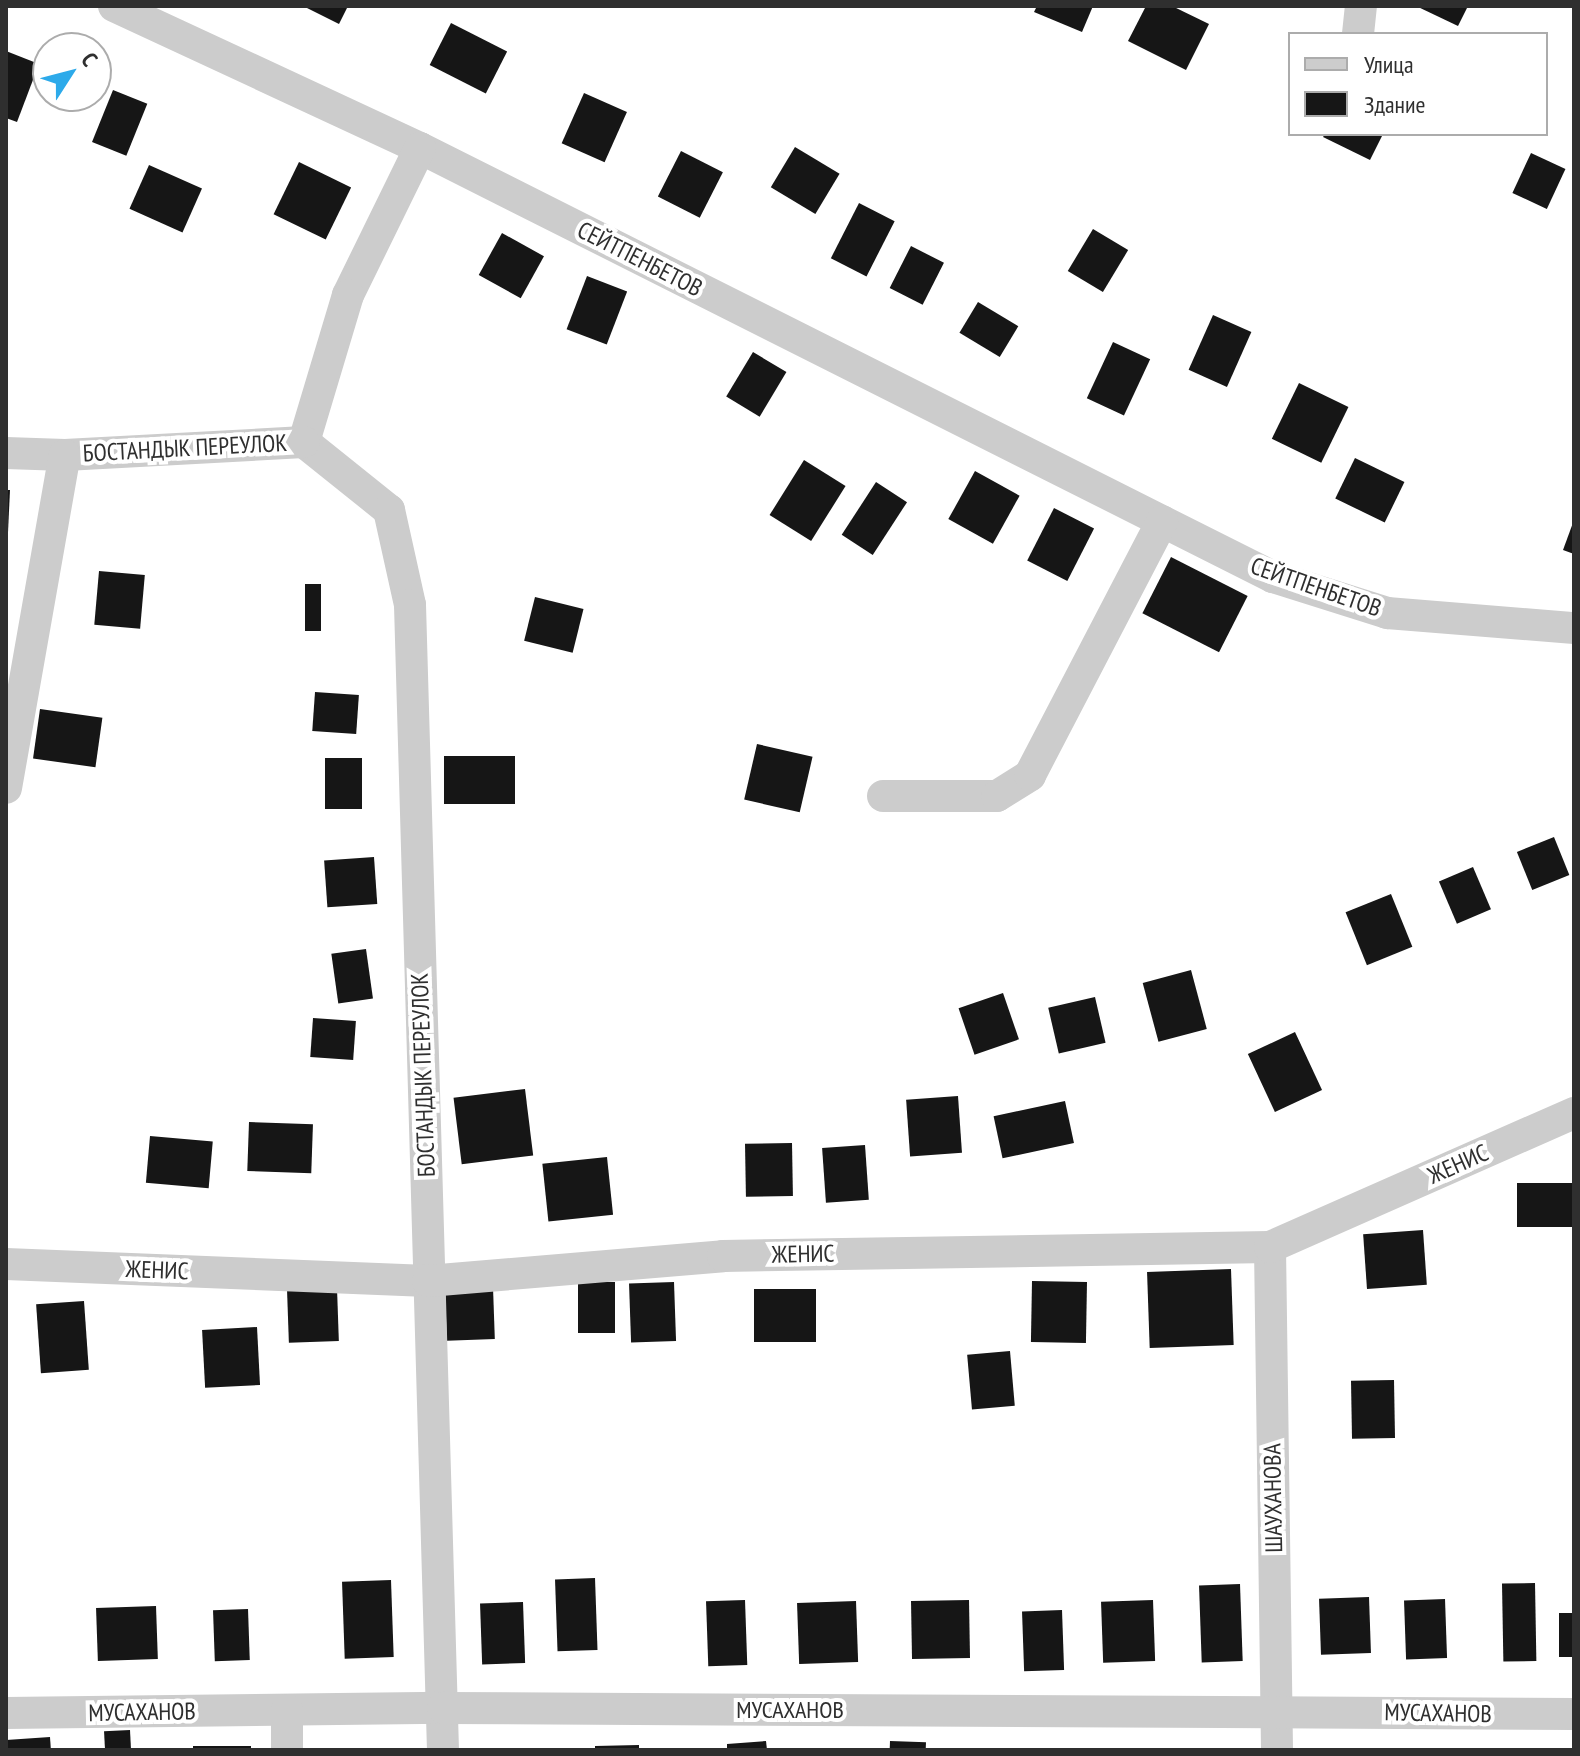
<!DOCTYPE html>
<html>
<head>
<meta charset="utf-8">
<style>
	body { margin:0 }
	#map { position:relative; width:1580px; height:1756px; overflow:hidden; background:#fff; font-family:"PT Sans Narrow",sans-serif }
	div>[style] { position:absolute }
	.building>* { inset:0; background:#161616; transform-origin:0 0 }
	.minor>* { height:32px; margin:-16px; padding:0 16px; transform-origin:16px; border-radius:16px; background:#ccc }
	span { translate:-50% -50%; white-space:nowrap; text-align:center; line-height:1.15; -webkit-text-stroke:8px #fff; paint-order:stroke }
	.street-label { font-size:24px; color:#2f2f2f }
	.frame { position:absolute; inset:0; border:8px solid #2f2f2f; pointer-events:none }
	.legend { position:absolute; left:1288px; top:32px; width:260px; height:104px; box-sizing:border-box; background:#fff; border:2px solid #acacac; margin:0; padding:10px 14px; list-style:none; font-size:24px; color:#2f2f2f }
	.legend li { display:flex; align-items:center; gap:16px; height:40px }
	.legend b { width:40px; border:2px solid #acacac }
	.north { position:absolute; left:32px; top:32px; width:80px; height:80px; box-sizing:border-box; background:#fff; border:2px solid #acacac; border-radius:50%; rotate:54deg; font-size:22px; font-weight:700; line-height:32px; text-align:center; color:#2f2f2f }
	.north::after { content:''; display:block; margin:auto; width:28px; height:36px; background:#2daaea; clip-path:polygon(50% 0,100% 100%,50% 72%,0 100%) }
</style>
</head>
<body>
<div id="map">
	<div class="building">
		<i style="clip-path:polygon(303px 6px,348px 6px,339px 24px)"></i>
		<i style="clip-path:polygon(1037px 6px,1093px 6px,1082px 32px,1034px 12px)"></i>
		<i style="clip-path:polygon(1146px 6px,1172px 6px,1209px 24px,1186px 70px,1128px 41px)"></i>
		<i style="clip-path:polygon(1416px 6px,1468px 6px,1458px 26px)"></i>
		<i style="left:451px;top:23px;width:63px;height:47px;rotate:27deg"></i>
		<i style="clip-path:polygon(6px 51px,39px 64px,17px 122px,6px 118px)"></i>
		<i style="left:113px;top:90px;width:37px;height:56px;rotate:22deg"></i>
		<i style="left:584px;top:93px;width:47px;height:55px;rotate:24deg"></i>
		<i style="clip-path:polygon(1325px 134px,1383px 134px,1370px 160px,1323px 137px)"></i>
		<i style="left:795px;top:147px;width:52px;height:47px;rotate:31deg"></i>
		<i style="left:681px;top:151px;width:47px;height:51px;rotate:27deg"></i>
		<i style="left:1531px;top:153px;width:38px;height:44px;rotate:25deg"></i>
		<i style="left:299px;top:162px;width:58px;height:58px;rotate:26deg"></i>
		<i style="left:149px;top:165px;width:58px;height:48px;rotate:24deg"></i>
		<i style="left:859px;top:203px;width:40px;height:62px;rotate:27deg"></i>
		<i style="left:1093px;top:229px;width:41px;height:49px;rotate:31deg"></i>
		<i style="left:502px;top:233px;width:48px;height:48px;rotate:29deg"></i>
		<i style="left:911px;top:246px;width:37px;height:47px;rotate:27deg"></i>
		<i style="left:587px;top:276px;width:43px;height:57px;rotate:21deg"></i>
		<i style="left:978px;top:302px;width:47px;height:36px;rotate:31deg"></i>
		<i style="left:1213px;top:315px;width:42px;height:60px;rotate:24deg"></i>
		<i style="left:1113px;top:342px;width:41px;height:62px;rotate:25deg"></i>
		<i style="left:753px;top:352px;width:39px;height:52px;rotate:31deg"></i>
		<i style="left:1299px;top:383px;width:55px;height:62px;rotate:26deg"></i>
		<i style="left:1355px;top:458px;width:55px;height:45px;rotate:26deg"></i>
		<i style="left:804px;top:460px;width:49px;height:65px;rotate:32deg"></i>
		<i style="left:975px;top:471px;width:51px;height:55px;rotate:29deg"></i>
		<i style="left:876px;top:482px;width:37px;height:63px;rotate:33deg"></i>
		<i style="clip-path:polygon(6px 490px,10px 490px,8px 532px,6px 532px)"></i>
		<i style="left:1054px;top:508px;width:45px;height:59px;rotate:27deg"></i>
		<i style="clip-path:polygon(1574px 520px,1574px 554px,1563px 550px)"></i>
		<i style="left:1171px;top:557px;width:86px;height:63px;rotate:27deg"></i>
		<i style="left:99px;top:571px;width:46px;height:54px;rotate:5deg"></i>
		<i style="left:305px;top:584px;width:16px;height:47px"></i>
		<i style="left:535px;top:597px;width:50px;height:45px;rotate:14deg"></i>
		<i style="left:315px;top:692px;width:44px;height:39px;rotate:4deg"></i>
		<i style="left:40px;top:709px;width:63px;height:50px;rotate:8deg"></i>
		<i style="left:757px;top:744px;width:57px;height:57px;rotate:13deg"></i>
		<i style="left:515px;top:756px;width:48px;height:71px;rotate:90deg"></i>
		<i style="left:325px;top:758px;width:37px;height:51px"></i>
		<i style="left:1554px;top:837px;width:41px;height:40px;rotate:68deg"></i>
		<i style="left:374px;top:857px;width:47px;height:50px;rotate:86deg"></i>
		<i style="left:1473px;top:867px;width:46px;height:37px;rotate:67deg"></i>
		<i style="left:1391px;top:894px;width:57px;height:49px;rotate:68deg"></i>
		<i style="left:366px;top:949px;width:50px;height:35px;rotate:82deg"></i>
		<i style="left:1191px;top:970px;width:61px;height:50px;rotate:75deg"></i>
		<i style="left:1003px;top:993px;width:49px;height:47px;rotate:71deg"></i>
		<i style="left:1095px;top:997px;width:47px;height:48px;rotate:77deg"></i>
		<i style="left:313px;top:1018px;width:43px;height:39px;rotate:4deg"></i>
		<i style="left:1295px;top:1032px;width:64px;height:52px;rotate:65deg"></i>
		<i style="left:525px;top:1089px;width:67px;height:72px;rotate:83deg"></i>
		<i style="left:958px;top:1096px;width:57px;height:52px;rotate:86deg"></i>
		<i style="left:1065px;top:1101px;width:43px;height:73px;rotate:78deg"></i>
		<i style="left:249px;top:1122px;width:64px;height:49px;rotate:2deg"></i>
		<i style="left:150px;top:1136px;width:63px;height:47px;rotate:5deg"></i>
		<i style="left:792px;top:1143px;width:53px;height:47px;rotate:89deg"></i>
		<i style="left:865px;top:1145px;width:55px;height:43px;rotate:86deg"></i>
		<i style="left:607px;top:1157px;width:58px;height:65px;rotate:84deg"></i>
		<i style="left:1574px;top:1183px;width:44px;height:57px;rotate:90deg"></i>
		<i style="left:1423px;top:1230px;width:55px;height:60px;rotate:86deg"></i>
		<i style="left:1231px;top:1269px;width:76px;height:84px;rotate:88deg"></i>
		<i style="left:1032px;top:1281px;width:55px;height:61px;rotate:1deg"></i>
		<i style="left:578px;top:1282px;width:37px;height:51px"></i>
		<i style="left:674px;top:1282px;width:59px;height:45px;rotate:88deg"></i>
		<i style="left:493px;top:1287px;width:52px;height:48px;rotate:88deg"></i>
		<i style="left:337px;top:1288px;width:53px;height:50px;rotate:88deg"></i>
		<i style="left:754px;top:1289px;width:62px;height:53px"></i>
		<i style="left:84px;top:1301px;width:69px;height:48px;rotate:86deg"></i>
		<i style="left:257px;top:1327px;width:58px;height:55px;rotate:87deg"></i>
		<i style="left:1010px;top:1351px;width:55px;height:43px;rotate:85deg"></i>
		<i style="left:1394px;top:1380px;width:58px;height:43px;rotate:89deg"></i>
		<i style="left:595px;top:1578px;width:72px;height:40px;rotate:88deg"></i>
		<i style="left:391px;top:1580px;width:77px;height:49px;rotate:88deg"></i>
		<i style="left:1535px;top:1583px;width:78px;height:33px;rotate:89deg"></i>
		<i style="left:1240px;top:1584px;width:77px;height:41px;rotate:88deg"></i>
		<i style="left:1369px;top:1597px;width:56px;height:50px;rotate:88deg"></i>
		<i style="left:1445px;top:1599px;width:59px;height:41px;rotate:88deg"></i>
		<i style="left:745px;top:1600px;width:65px;height:39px;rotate:88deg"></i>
		<i style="left:969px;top:1600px;width:58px;height:58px;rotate:89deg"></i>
		<i style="left:1153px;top:1600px;width:61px;height:52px;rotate:88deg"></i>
		<i style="left:856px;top:1601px;width:61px;height:59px;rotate:88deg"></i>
		<i style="left:523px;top:1602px;width:61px;height:43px;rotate:88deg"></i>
		<i style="left:156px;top:1606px;width:53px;height:60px;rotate:88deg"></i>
		<i style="left:248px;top:1609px;width:51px;height:35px;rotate:88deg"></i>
		<i style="left:1062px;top:1610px;width:60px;height:40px;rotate:88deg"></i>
		<i style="left:1559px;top:1613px;width:15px;height:44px"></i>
		<i style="left:130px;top:1730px;width:20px;height:26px;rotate:87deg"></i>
		<i style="left:50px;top:1737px;width:13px;height:44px;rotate:86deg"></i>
		<i style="clip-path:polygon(766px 1741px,767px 1750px,727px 1750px,727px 1744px)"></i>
		<i style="left:890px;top:1741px;width:36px;height:9px;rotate:2deg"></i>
		<i style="clip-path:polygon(639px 1745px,639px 1750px,595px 1750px,595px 1746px)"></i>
		<i style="left:193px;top:1746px;width:58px;height:4px"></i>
	</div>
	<div class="minor">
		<i style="left:114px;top:6px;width:337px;rotate:24.9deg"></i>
		<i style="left:420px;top:148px;width:955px;rotate:26.7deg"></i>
		<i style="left:1273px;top:577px;width:120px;rotate:17.5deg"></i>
		<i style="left:1387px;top:613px;width:188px;rotate:4.6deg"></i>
		<i style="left:1358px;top:34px;width:28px;rotate:-84deg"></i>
		<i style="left:420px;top:148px;width:164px;rotate:116.1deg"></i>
		<i style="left:348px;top:295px;width:153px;rotate:106.7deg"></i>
		<i style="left:304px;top:442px;width:109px;rotate:38.7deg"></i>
		<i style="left:389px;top:510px;width:97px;rotate:77.5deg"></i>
		<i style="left:410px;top:605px;width:1145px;rotate:88.35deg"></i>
		<i style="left:6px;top:453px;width:59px;rotate:1.9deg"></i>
		<i style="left:65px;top:455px;width:239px;rotate:-3.1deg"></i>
		<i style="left:6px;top:788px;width:338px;rotate:-80deg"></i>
		<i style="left:883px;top:796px;width:114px"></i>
		<i style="left:997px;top:796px;width:39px;rotate:-32deg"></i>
		<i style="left:1030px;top:775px;width:286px;rotate:-62.5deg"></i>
		<i style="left:1270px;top:1247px;width:503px;rotate:89.2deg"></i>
		<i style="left:6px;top:1264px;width:422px;rotate:2.3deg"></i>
		<i style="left:428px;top:1281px;width:296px;rotate:-4.8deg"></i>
		<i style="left:723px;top:1256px;width:547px;rotate:-0.94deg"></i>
		<i style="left:1270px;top:1247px;width:332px;rotate:-23.8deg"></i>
		<i style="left:6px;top:1713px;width:437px;rotate:-0.7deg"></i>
		<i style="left:443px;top:1708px;width:1131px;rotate:0.3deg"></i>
		<i style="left:287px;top:1750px;width:40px;rotate:-90deg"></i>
	</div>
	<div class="street-label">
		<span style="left:640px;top:259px;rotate:27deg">СЕЙТПЕНБЕТОВ</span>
		<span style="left:185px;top:448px;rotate:-3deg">БОСТАНДЫК ПЕРЕУЛОК</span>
		<span style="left:1316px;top:587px;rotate:19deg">СЕЙТПЕНБЕТОВ</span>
		<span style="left:423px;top:1075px;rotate:-92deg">БОСТАНДЫК ПЕРЕУЛОК</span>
		<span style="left:1458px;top:1164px;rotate:-24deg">ЖЕНИС</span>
		<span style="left:803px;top:1254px;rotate:-1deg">ЖЕНИС</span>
		<span style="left:157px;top:1270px;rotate:2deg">ЖЕНИС</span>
		<span style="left:1273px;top:1498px;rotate:-91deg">ШАУХАНОВА</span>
		<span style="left:790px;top:1710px">МУСАХАНОВ</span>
		<span style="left:142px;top:1712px;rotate:-1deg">МУСАХАНОВ</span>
		<span style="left:1438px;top:1713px;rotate:1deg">МУСАХАНОВ</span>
	</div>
	<div class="frame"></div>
	<ul class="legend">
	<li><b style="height:10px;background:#ccc"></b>Улица</li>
	<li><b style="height:22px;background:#161616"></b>Здание</li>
	</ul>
	<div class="north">С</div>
</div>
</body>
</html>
